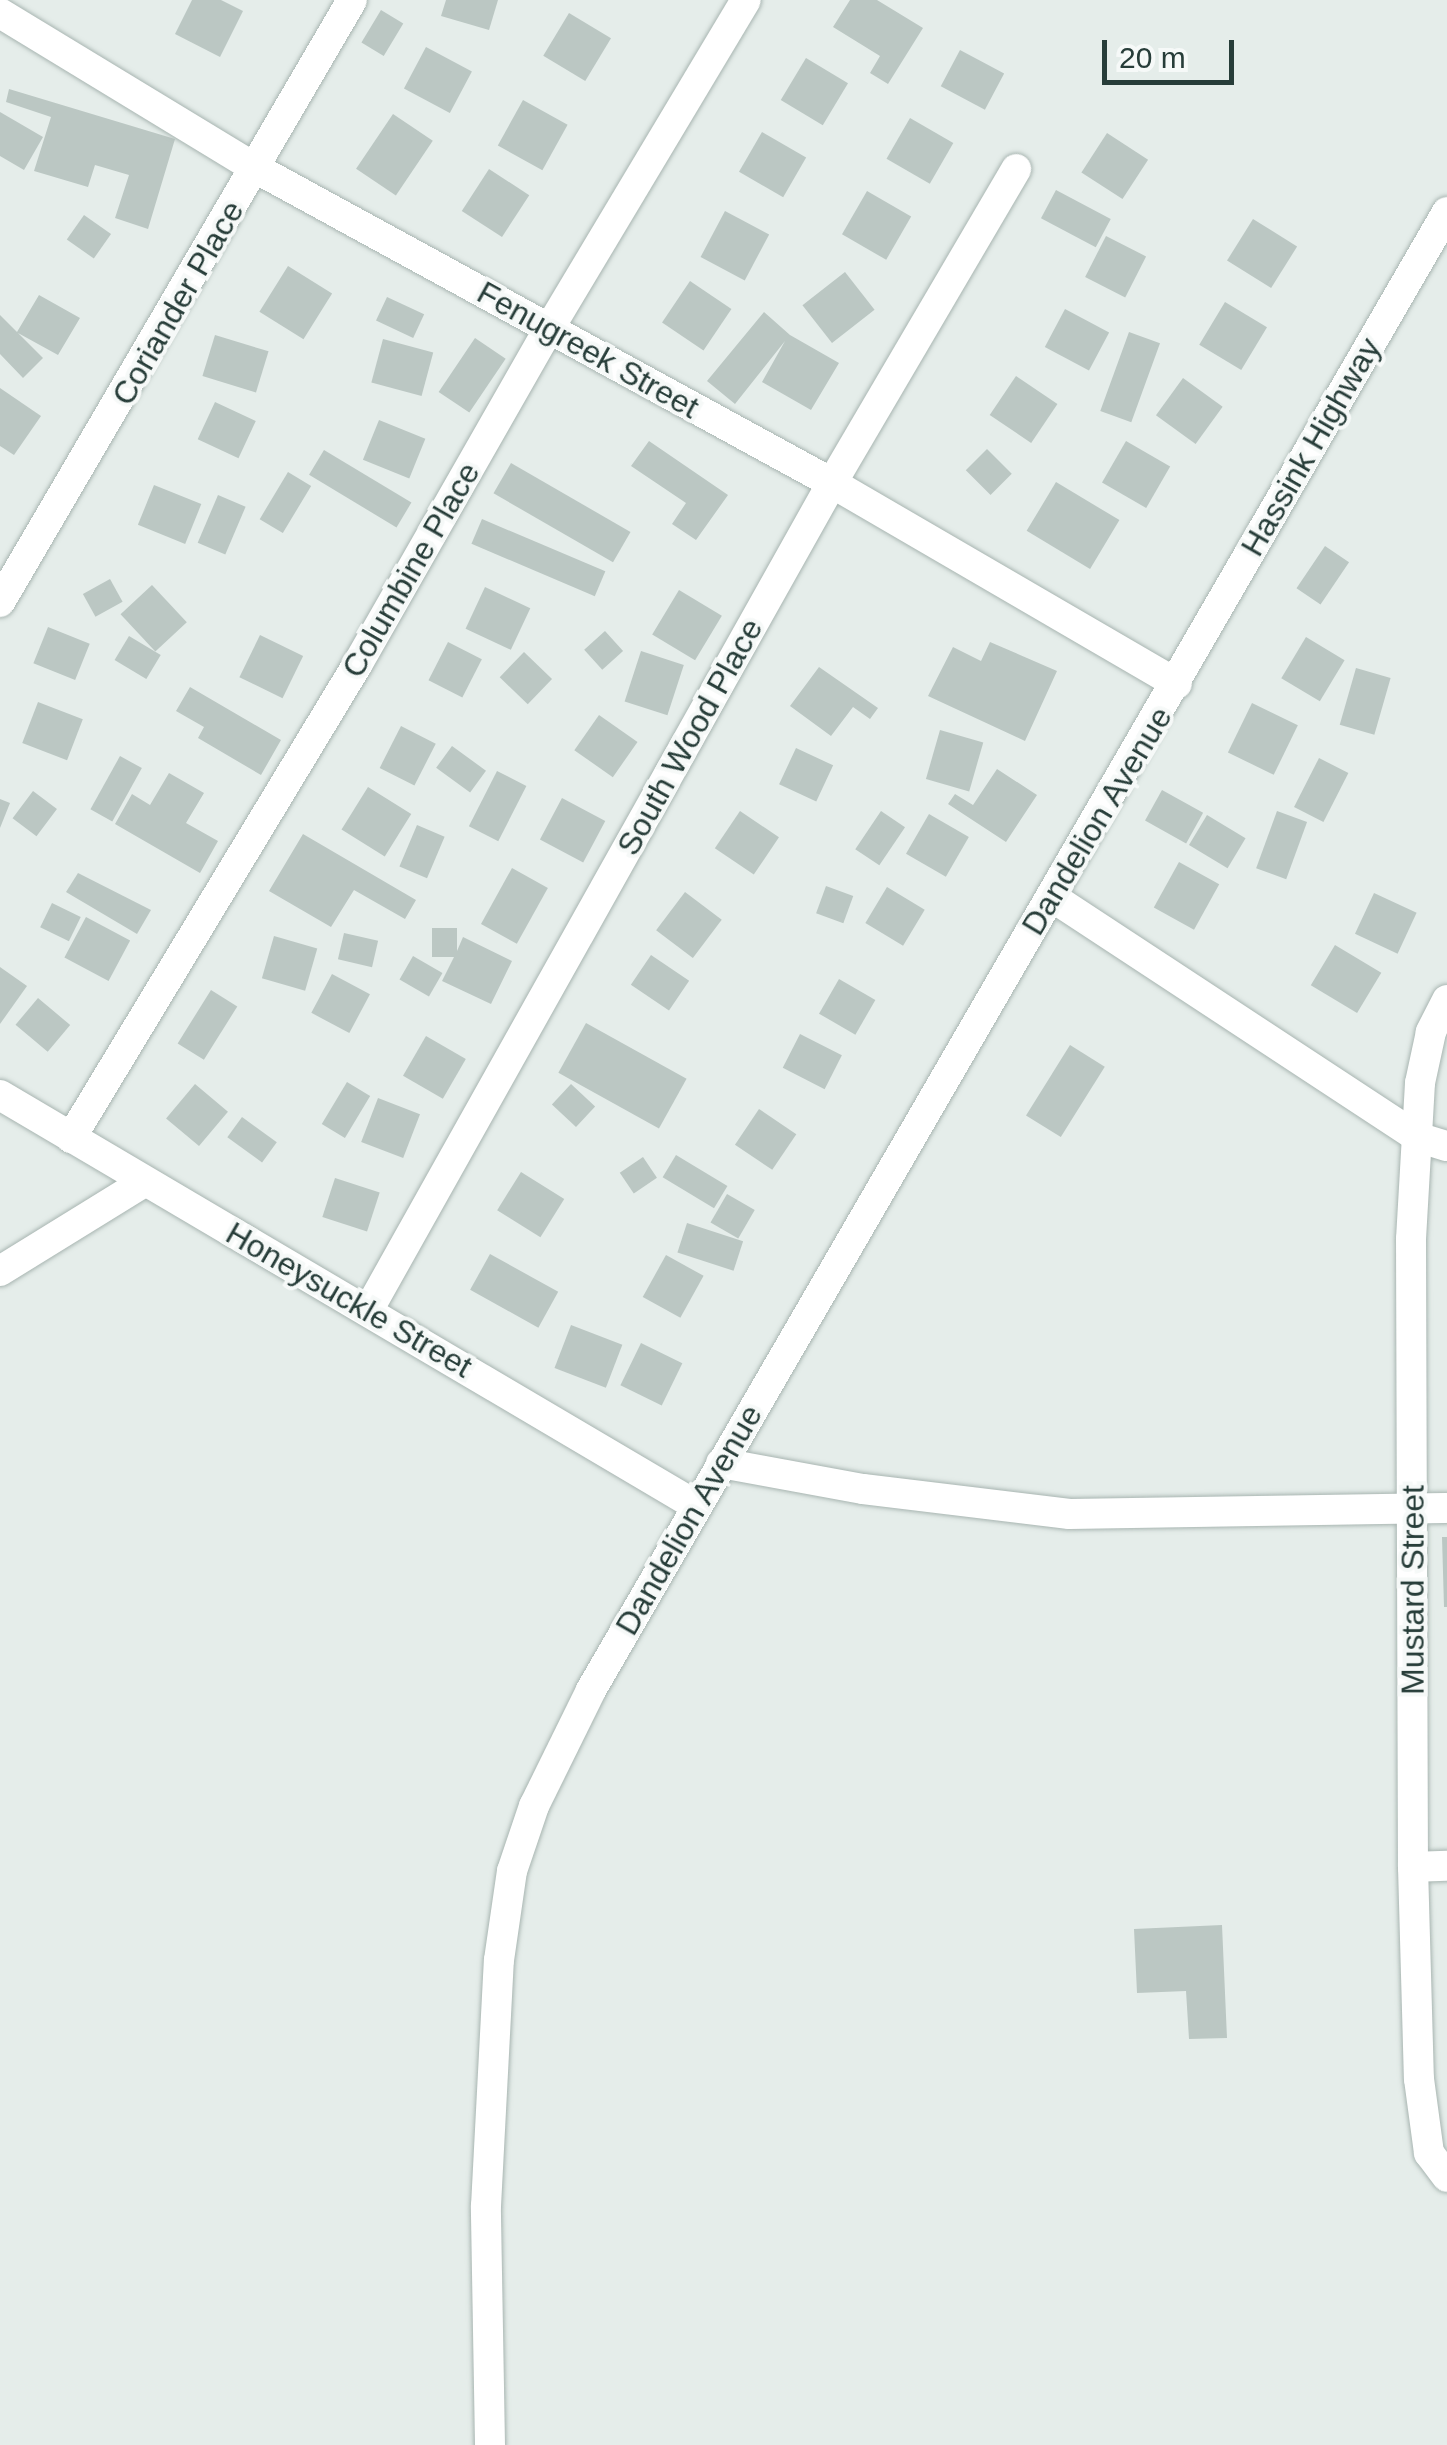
<!DOCTYPE html>
<html>
<head>
<meta charset="utf-8">
<style>
	body { margin:0 }
	#map { position:relative; width:1447px; height:2445px; overflow:hidden; background:#e5edea; font-family:Helvetica,sans-serif }
	div>[style] { position:absolute }
	.building>* { inset:0; background:#bbc7c3; transform-origin:0 0 }
	.roads { filter:drop-shadow(0 0 2px #a8b5b1) drop-shadow(0 0 2px #a8b5b1) }
	.street>* { height:30px; margin:-15px; padding:0 15px; transform-origin:15px; border-radius:15px; background:#fff }
	span { translate:-50% -50%; white-space:nowrap; text-align:center; line-height:1.15; -webkit-text-stroke:8px #f6f9f8; paint-order:stroke }
	.street-label { font-size:32px; color:#273d39 }
	.scale { position:absolute; left:1102px; top:40px; width:132px; height:45px; box-sizing:border-box; border:5px solid #273d39; border-top:0; padding-left:12px; font-size:30px; line-height:35px; white-space:nowrap; color:#273d39; -webkit-text-stroke:8px #f6f9f8; paint-order:stroke }
</style>
</head>
<body>
<div id="map">
	<div class="building">
		<i style="clip-path:polygon(192px 0,221px 0,243px 11px,220px 57px,175px 34px)"></i>
		<i style="clip-path:polygon(446px 0,498px 0,489px 30px,441px 16px)"></i>
		<i style="clip-path:polygon(850px 0,877px 0,923px 28px,888px 84px,870px 73px,880px 56px,833px 27px)"></i>
		<i style="left:381px;top:10px;width:26px;height:38px;rotate:31deg"></i>
		<i style="left:569px;top:13px;width:49px;height:50px;rotate:31deg"></i>
		<i style="left:426px;top:47px;width:52px;height:47px;rotate:28deg"></i>
		<i style="left:960px;top:50px;width:50px;height:41px;rotate:28deg"></i>
		<i style="left:806px;top:58px;width:49px;height:49px;rotate:31deg"></i>
		<i style="clip-path:polygon(9px 89px,175px 139px,148px 229px,115px 218px,129px 175px,95px 165px,88px 187px,34px 171px,51px 117px,6px 102px)"></i>
		<i style="left:523px;top:100px;width:51px;height:52px;rotate:29deg"></i>
		<i style="clip-path:polygon(0 112px,43px 137px,24px 170px,0 156px)"></i>
		<i style="left:393px;top:114px;width:48px;height:66px;rotate:34deg"></i>
		<i style="left:910px;top:118px;width:50px;height:47px;rotate:30deg"></i>
		<i style="left:762px;top:132px;width:51px;height:46px;rotate:30deg"></i>
		<i style="left:1107px;top:133px;width:49px;height:47px;rotate:33deg"></i>
		<i style="left:489px;top:169px;width:48px;height:50px;rotate:33deg"></i>
		<i style="left:1056px;top:190px;width:62px;height:32px;rotate:28deg"></i>
		<i style="left:867px;top:191px;width:51px;height:50px;rotate:30deg"></i>
		<i style="left:725px;top:211px;width:50px;height:52px;rotate:28deg"></i>
		<i style="left:84px;top:215px;width:33px;height:30px;rotate:35deg"></i>
		<i style="left:1253px;top:219px;width:52px;height:49px;rotate:32deg"></i>
		<i style="left:1106px;top:236px;width:45px;height:46px;rotate:27deg"></i>
		<i style="left:288px;top:266px;width:52px;height:54px;rotate:32deg"></i>
		<i style="left:845px;top:272px;width:48px;height:54px;rotate:52deg"></i>
		<i style="left:690px;top:281px;width:50px;height:50px;rotate:34deg"></i>
		<i style="clip-path:polygon(39px 295px,80px 318px,58px 355px,18px 333px,43px 358px,23px 378px,0 354px,0 315px,17px 332px)"></i>
		<i style="left:387px;top:297px;width:41px;height:26px;rotate:25deg"></i>
		<i style="left:1225px;top:302px;width:49px;height:50px;rotate:31deg"></i>
		<i style="left:1065px;top:309px;width:50px;height:43px;rotate:28deg"></i>
		<i style="clip-path:polygon(764px 312px,790px 335px,839px 363px,811px 410px,762px 382px,785px 341px,735px 404px,707px 381px)"></i>
		<i style="left:1129px;top:332px;width:33px;height:84px;rotate:20deg"></i>
		<i style="left:215px;top:335px;width:56px;height:43px;rotate:17deg"></i>
		<i style="left:475px;top:338px;width:37px;height:65px;rotate:34deg"></i>
		<i style="left:383px;top:339px;width:52px;height:45px;rotate:15deg"></i>
		<i style="left:1016px;top:376px;width:50px;height:47px;rotate:34deg"></i>
		<i style="left:1183px;top:378px;width:49px;height:46px;rotate:36deg"></i>
		<i style="clip-path:polygon(0 388px,41px 416px,14px 455px,0 446px)"></i>
		<i style="left:215px;top:402px;width:45px;height:41px;rotate:25deg"></i>
		<i style="left:379px;top:420px;width:50px;height:43px;rotate:22deg"></i>
		<i style="clip-path:polygon(649px 441px,728px 495px,696px 540px,672px 524px,686px 503px,631px 466px)"></i>
		<i style="left:1126px;top:441px;width:51px;height:48px;rotate:30deg"></i>
		<i style="left:987px;top:449px;width:35px;height:30px;rotate:45deg"></i>
		<i style="left:324px;top:450px;width:102px;height:29px;rotate:31deg"></i>
		<i style="left:511px;top:463px;width:138px;height:35px;rotate:30deg"></i>
		<i style="left:288px;top:472px;width:27px;height:55px;rotate:31deg"></i>
		<i style="left:1056px;top:482px;width:74px;height:57px;rotate:31deg"></i>
		<i style="left:154px;top:485px;width:51px;height:43px;rotate:22deg"></i>
		<i style="left:218px;top:495px;width:30px;height:52px;rotate:23deg"></i>
		<i style="left:482px;top:519px;width:134px;height:27px;rotate:23deg"></i>
		<i style="left:1325px;top:546px;width:29px;height:51px;rotate:34deg"></i>
		<i style="left:110px;top:579px;width:26px;height:31px;rotate:61deg"></i>
		<i style="left:152px;top:585px;width:51px;height:43px;rotate:47deg"></i>
		<i style="left:485px;top:587px;width:50px;height:46px;rotate:25deg"></i>
		<i style="left:679px;top:590px;width:50px;height:52px;rotate:31deg"></i>
		<i style="left:48px;top:627px;width:45px;height:39px;rotate:22deg"></i>
		<i style="left:605px;top:631px;width:27px;height:28px;rotate:48deg"></i>
		<i style="left:260px;top:635px;width:48px;height:47px;rotate:26deg"></i>
		<i style="left:129px;top:636px;width:37px;height:28px;rotate:31deg"></i>
		<i style="left:1306px;top:637px;width:45px;height:48px;rotate:31deg"></i>
		<i style="left:448px;top:642px;width:38px;height:43px;rotate:27deg"></i>
		<i style="clip-path:polygon(990px 642px,1057px 671px,1025px 741px,928px 696px,953px 647px,981px 661px)"></i>
		<i style="left:641px;top:651px;width:45px;height:53px;rotate:18deg"></i>
		<i style="left:524px;top:652px;width:39px;height:35px;rotate:44deg"></i>
		<i style="clip-path:polygon(819px 667px,878px 708px,870px 719px,853px 707px,831px 736px,790px 706px)"></i>
		<i style="left:1356px;top:668px;width:36px;height:59px;rotate:16deg"></i>
		<i style="clip-path:polygon(190px 687px,281px 740px,261px 775px,198px 738px,204px 727px,176px 711px)"></i>
		<i style="left:38px;top:702px;width:48px;height:44px;rotate:21deg"></i>
		<i style="left:1252px;top:703px;width:51px;height:55px;rotate:26deg"></i>
		<i style="left:599px;top:715px;width:47px;height:43px;rotate:35deg"></i>
		<i style="left:401px;top:726px;width:39px;height:47px;rotate:27deg"></i>
		<i style="left:940px;top:730px;width:45px;height:51px;rotate:16deg"></i>
		<i style="left:452px;top:746px;width:42px;height:27px;rotate:36deg"></i>
		<i style="left:796px;top:748px;width:41px;height:40px;rotate:25deg"></i>
		<i style="left:120px;top:756px;width:25px;height:61px;rotate:29deg"></i>
		<i style="left:1319px;top:758px;width:33px;height:55px;rotate:27deg"></i>
		<i style="clip-path:polygon(997px 769px,1037px 795px,1006px 842px,948px 804px,955px 794px,973px 805px)"></i>
		<i style="left:497px;top:771px;width:33px;height:62px;rotate:27deg"></i>
		<i style="clip-path:polygon(169px 773px,204px 793px,186px 823px,218px 841px,200px 873px,115px 824px,132px 794px,150px 805px)"></i>
		<i style="left:368px;top:787px;width:51px;height:50px;rotate:32deg"></i>
		<i style="left:1162px;top:790px;width:47px;height:35px;rotate:29deg"></i>
		<i style="left:33px;top:791px;width:30px;height:34px;rotate:37deg"></i>
		<i style="left:562px;top:798px;width:49px;height:47px;rotate:28deg"></i>
		<i style="clip-path:polygon(0 799px,10px 803px,0 828px)"></i>
		<i style="left:740px;top:811px;width:47px;height:45px;rotate:34deg"></i>
		<i style="left:881px;top:811px;width:29px;height:46px;rotate:34deg"></i>
		<i style="left:1277px;top:811px;width:32px;height:61px;rotate:20deg"></i>
		<i style="left:929px;top:814px;width:46px;height:46px;rotate:30deg"></i>
		<i style="left:1207px;top:815px;width:45px;height:35px;rotate:31deg"></i>
		<i style="left:417px;top:825px;width:30px;height:45px;rotate:23deg"></i>
		<i style="clip-path:polygon(303px 834px,416px 900px,405px 919px,354px 890px,331px 927px,269px 891px)"></i>
		<i style="left:1179px;top:862px;width:46px;height:52px;rotate:29deg"></i>
		<i style="left:512px;top:868px;width:41px;height:64px;rotate:29deg"></i>
		<i style="clip-path:polygon(78px 873px,151px 910px,137px 934px,66px 892px)"></i>
		<i style="left:826px;top:886px;width:29px;height:29px;rotate:20deg"></i>
		<i style="left:887px;top:887px;width:44px;height:42px;rotate:31deg"></i>
		<i style="left:685px;top:892px;width:46px;height:48px;rotate:37deg"></i>
		<i style="left:1374px;top:893px;width:47px;height:45px;rotate:25deg"></i>
		<i style="left:52px;top:903px;width:32px;height:27px;rotate:26deg"></i>
		<i style="left:86px;top:917px;width:50px;height:46px;rotate:28deg"></i>
		<i style="clip-path:polygon(432px 928px,457px 928px,457px 951px,463px 937px,512px 961px,491px 1004px,442px 981px,454px 957px,432px 957px)"></i>
		<i style="left:344px;top:933px;width:35px;height:27px;rotate:13deg"></i>
		<i style="left:274px;top:936px;width:45px;height:44px;rotate:16deg"></i>
		<i style="left:1335px;top:945px;width:54px;height:47px;rotate:31deg"></i>
		<i style="left:651px;top:955px;width:46px;height:36px;rotate:34deg"></i>
		<i style="left:413px;top:956px;width:34px;height:27px;rotate:30deg"></i>
		<i style="clip-path:polygon(0 967px,27px 986px,0 1024px)"></i>
		<i style="left:332px;top:974px;width:43px;height:44px;rotate:28deg"></i>
		<i style="left:839px;top:979px;width:42px;height:40px;rotate:30deg"></i>
		<i style="left:211px;top:990px;width:31px;height:63px;rotate:32deg"></i>
		<i style="left:38px;top:998px;width:42px;height:35px;rotate:40deg"></i>
		<i style="left:586px;top:1023px;width:115px;height:57px;rotate:29deg"></i>
		<i style="left:800px;top:1034px;width:47px;height:38px;rotate:27deg"></i>
		<i style="left:426px;top:1036px;width:46px;height:46px;rotate:30deg"></i>
		<i style="left:1070px;top:1045px;width:41px;height:83px;rotate:32deg"></i>
		<i style="left:347px;top:1082px;width:27px;height:49px;rotate:31deg"></i>
		<i style="left:195px;top:1084px;width:43px;height:45px;rotate:40deg"></i>
		<i style="left:571px;top:1084px;width:33px;height:28px;rotate:43deg"></i>
		<i style="left:378px;top:1098px;width:45px;height:47px;rotate:21deg"></i>
		<i style="left:759px;top:1109px;width:45px;height:43px;rotate:34deg"></i>
		<i style="left:242px;top:1117px;width:43px;height:25px;rotate:36deg"></i>
		<i style="left:676px;top:1155px;width:60px;height:26px;rotate:31deg"></i>
		<i style="left:643px;top:1157px;width:25px;height:28px;rotate:56deg"></i>
		<i style="left:521px;top:1172px;width:51px;height:45px;rotate:32deg"></i>
		<i style="left:335px;top:1178px;width:47px;height:41px;rotate:18deg"></i>
		<i style="left:727px;top:1194px;width:32px;height:33px;rotate:30deg"></i>
		<i style="left:687px;top:1223px;width:59px;height:31px;rotate:18deg"></i>
		<i style="left:490px;top:1254px;width:78px;height:41px;rotate:29deg"></i>
		<i style="left:666px;top:1255px;width:43px;height:48px;rotate:29deg"></i>
		<i style="left:571px;top:1325px;width:55px;height:46px;rotate:21deg"></i>
		<i style="left:641px;top:1343px;width:46px;height:47px;rotate:26deg"></i>
		<i style="clip-path:polygon(1442px 1537px,1447px 1537px,1447px 1607px,1444px 1607px)"></i>
		<i style="clip-path:polygon(1222px 1925px,1227px 2038px,1189px 2039px,1186px 1991px,1137px 1993px,1134px 1929px)"></i>
	</div>
	<div class="roads">
		<div class="street">
			<i style="left:0;top:13px;width:301px;rotate:31.3deg"></i>
			<i style="left:257px;top:169px;width:655px;rotate:28.64deg"></i>
			<i style="left:832px;top:483px;width:399px;rotate:30.2deg"></i>
			<i style="left:0;top:602px;width:697px;rotate:-59.68deg"></i>
			<i style="left:1052px;top:897px;width:437px;rotate:33.3deg"></i>
			<i style="left:1417px;top:1137px;width:31px;rotate:17deg"></i>
			<i style="left:1447px;top:1000px;width:36px;rotate:117deg"></i>
			<i style="left:1431px;top:1032px;width:52px;rotate:102.2deg"></i>
			<i style="left:1420px;top:1083px;width:156px;rotate:93.3deg"></i>
			<i style="left:1411px;top:1239px;width:628px;rotate:89.82deg"></i>
			<i style="left:1413px;top:1867px;width:212px;rotate:88.4deg"></i>
			<i style="left:1419px;top:2079px;width:75px;rotate:82.3deg"></i>
			<i style="left:1429px;top:2153px;width:30px;rotate:53deg"></i>
			<i style="left:0;top:1095px;width:809px;rotate:30.53deg"></i>
			<i style="left:71px;top:1138px;width:553px;rotate:-58.84deg"></i>
			<i style="left:357px;top:665px;width:387px;rotate:-60.3deg"></i>
			<i style="left:549px;top:329px;width:383px;rotate:-59.1deg"></i>
			<i style="left:0;top:1271px;width:169px;rotate:-31.7deg"></i>
			<i style="left:369px;top:1309px;width:947px;rotate:-60.73deg"></i>
			<i style="left:832px;top:483px;width:364px;rotate:-59.6deg"></i>
			<i style="left:721px;top:1463px;width:144px;rotate:10.4deg"></i>
			<i style="left:863px;top:1489px;width:208px;rotate:6.9deg"></i>
			<i style="left:1069px;top:1514px;width:378px;rotate:-0.9deg"></i>
			<i style="left:1413px;top:1867px;width:34px;rotate:-2deg"></i>
			<i style="left:490px;top:2445px;width:239px;rotate:-91deg"></i>
			<i style="left:486px;top:2206px;width:246px;rotate:-87deg"></i>
			<i style="left:499px;top:1960px;width:90px;rotate:-81.7deg"></i>
			<i style="left:512px;top:1871px;width:69px;rotate:-71.3deg"></i>
			<i style="left:534px;top:1806px;width:129px;rotate:-63.8deg"></i>
			<i style="left:591px;top:1690px;width:1708px;rotate:-59.92deg"></i>
		</div>
	</div>
	<div class="street-label">
		<span style="left:178px;top:303px;rotate:-60deg">Coriander Place</span>
		<span style="left:588px;top:350px;rotate:29deg">Fenugreek Street</span>
		<span style="left:1311px;top:447px;rotate:-60deg">Hassink Highway</span>
		<span style="left:411px;top:570px;rotate:-60deg">Columbine Place</span>
		<span style="left:690px;top:737px;rotate:-61deg">South Wood Place</span>
		<span style="left:1097px;top:821px;rotate:-59deg">Dandelion Avenue</span>
		<span style="left:349px;top:1300px;rotate:30deg">Honeysuckle Street</span>
		<span style="left:689px;top:1520px;rotate:-60deg">Dandelion Avenue</span>
		<span style="left:1413px;top:1590px;rotate:-90deg">Mustard Street</span>
	</div>
	<div class="scale">20 m</div>
</div>
</body>
</html>
